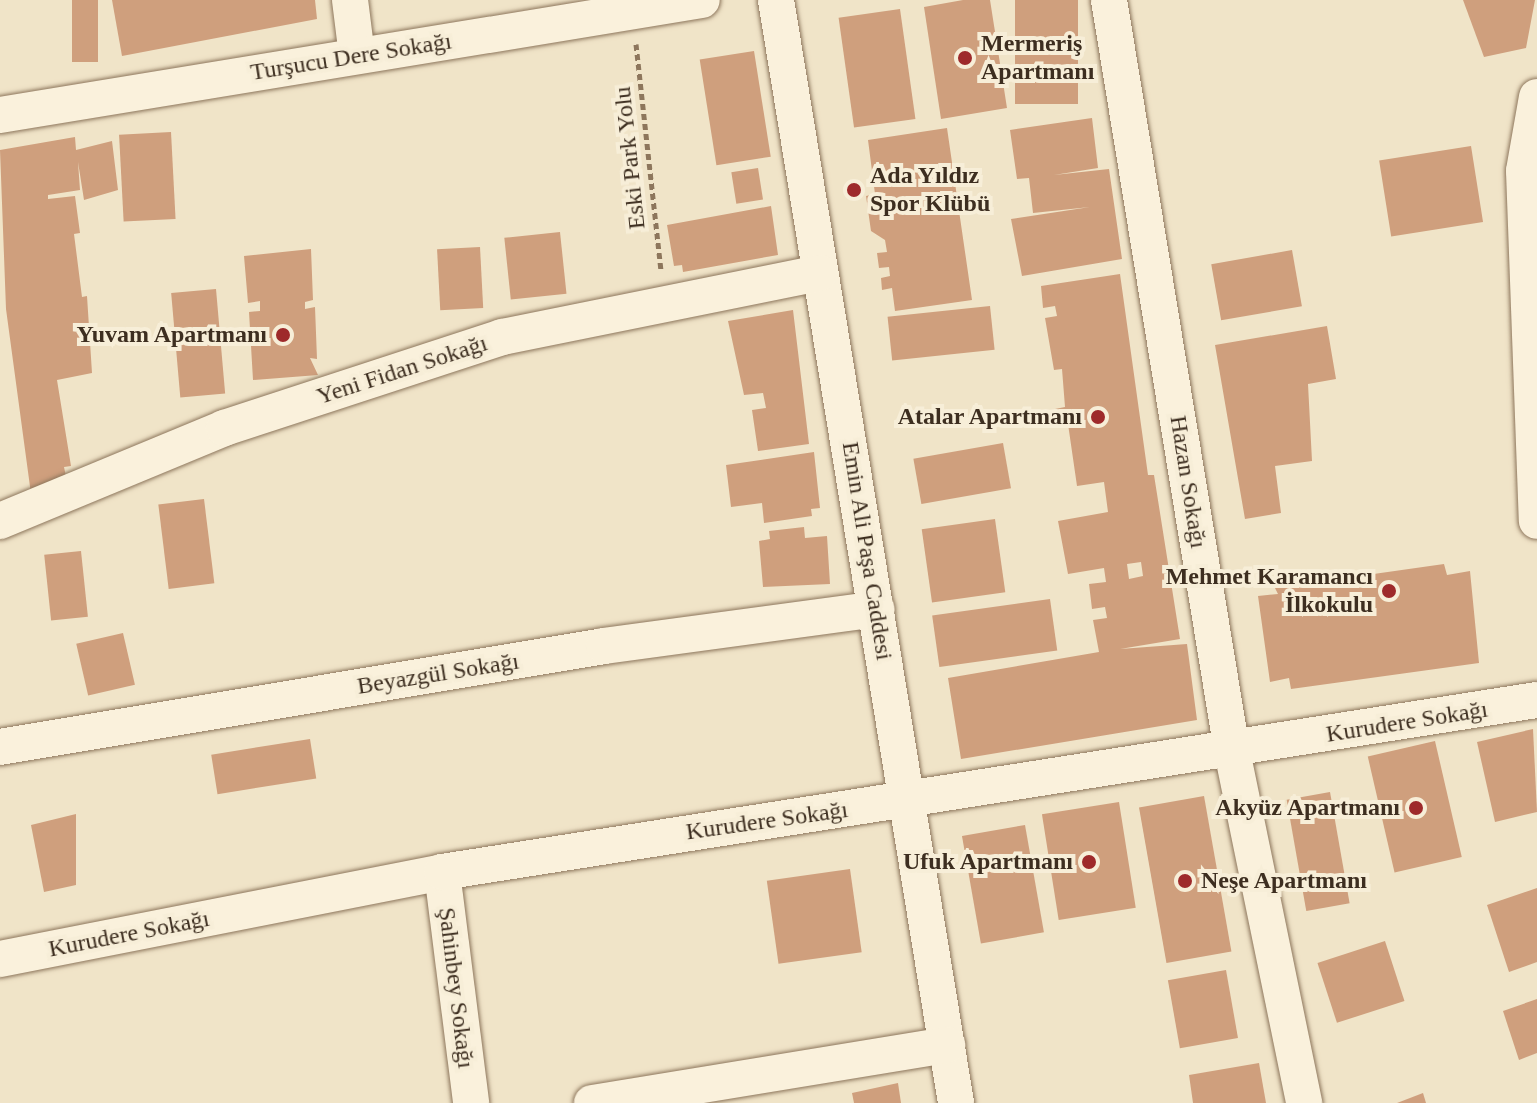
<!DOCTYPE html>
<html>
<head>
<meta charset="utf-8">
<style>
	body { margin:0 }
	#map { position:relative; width:1537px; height:1103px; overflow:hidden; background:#f0e4c8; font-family:"Times New Roman",serif }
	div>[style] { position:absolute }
	.building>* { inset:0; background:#cf9f7d; transform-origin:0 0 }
	.path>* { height:5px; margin-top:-2.5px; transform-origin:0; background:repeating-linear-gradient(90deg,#8d765c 0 6px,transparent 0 10px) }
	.roads { filter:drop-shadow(0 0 2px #8d765c) drop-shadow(0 0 2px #8d765c) }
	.minor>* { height:36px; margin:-18px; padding:0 18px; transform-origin:18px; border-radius:18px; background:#faf1dc }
	.dots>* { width:22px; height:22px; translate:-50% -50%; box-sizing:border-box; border:4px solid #f7eed8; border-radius:50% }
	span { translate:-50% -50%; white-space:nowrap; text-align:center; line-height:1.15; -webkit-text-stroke:8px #f7eed8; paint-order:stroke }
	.poi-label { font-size:24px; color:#3d2e20; font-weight:700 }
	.left { translate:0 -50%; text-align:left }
	.right { translate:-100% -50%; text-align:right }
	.street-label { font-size:24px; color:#3d2e20 }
</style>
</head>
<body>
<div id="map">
	<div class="building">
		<i style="left:72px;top:0;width:26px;height:62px"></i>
		<i style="clip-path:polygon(112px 0,315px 0,317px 19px,122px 56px)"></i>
		<i style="clip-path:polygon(963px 0,990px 0,1007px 108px,941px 119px,924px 7px)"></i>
		<i style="left:1015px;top:0;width:63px;height:104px"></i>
		<i style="clip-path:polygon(1463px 0,1535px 0,1526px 48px,1484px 57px)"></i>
		<i style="left:900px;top:9px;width:111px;height:62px;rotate:82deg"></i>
		<i style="left:754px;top:51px;width:107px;height:55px;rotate:81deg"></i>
		<i style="clip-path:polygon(1092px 118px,1098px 168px,1054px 175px,1109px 169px,1122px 259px,1022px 276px,1011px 219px,1090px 207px,1033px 213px,1029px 178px,1017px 179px,1010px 130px)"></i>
		<i style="clip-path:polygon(947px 128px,972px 300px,895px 311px,892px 288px,882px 290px,881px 278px,890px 276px,889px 267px,879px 268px,877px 253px,887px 252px,885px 240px,871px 231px,866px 196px,875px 194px,868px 140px)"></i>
		<i style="left:171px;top:132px;width:87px;height:52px;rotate:87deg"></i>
		<i style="clip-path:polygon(75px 137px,76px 150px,112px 141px,118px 190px,84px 200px,78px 162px,80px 190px,48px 195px,48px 199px,75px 196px,80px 233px,74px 234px,82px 297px,87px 296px,92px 373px,57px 380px,71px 466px,64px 467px,68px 486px,31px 494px,6px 309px,0 150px)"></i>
		<i style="left:1471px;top:146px;width:77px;height:93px;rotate:81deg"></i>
		<i style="left:758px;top:168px;width:32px;height:27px;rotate:81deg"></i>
		<i style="clip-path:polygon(771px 206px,778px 255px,683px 272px,682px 265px,674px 266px,667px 225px)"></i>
		<i style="left:560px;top:232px;width:62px;height:56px;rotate:84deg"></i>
		<i style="left:480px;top:247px;width:61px;height:43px;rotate:87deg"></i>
		<i style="clip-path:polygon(311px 249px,313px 300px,305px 302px,305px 309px,315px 307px,317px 359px,310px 358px,318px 375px,253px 380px,249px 312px,260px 311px,260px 301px,248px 303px,244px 256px)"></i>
		<i style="left:1292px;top:250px;width:57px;height:82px;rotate:80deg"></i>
		<i style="clip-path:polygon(evenodd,1120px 274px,1148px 475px,1154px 475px,1180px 639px,1120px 649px,1187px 644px,1197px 720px,961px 759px,948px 678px,1099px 652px,1093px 620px,1107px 618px,1105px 607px,1092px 609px,1089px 584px,1106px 582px,1104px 568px,1068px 574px,1058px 521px,1108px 512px,1104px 482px,1077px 486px,1068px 424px,1057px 425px,1055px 409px,1065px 407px,1062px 369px,1054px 370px,1045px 318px,1057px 316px,1055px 306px,1043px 308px,1041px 286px,1120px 274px,1141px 562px,1143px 576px,1129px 579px,1127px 564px,1141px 562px)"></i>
		<i style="left:216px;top:289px;width:105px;height:45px;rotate:85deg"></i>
		<i style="left:990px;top:306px;width:44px;height:103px;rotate:84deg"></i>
		<i style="clip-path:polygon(793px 310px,809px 444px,758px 451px,752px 410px,766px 408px,763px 393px,744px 395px,728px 321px)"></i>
		<i style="clip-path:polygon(1327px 326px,1336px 379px,1308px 384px,1312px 461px,1275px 466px,1281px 513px,1245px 519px,1215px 345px)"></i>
		<i style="left:1003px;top:443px;width:46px;height:91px;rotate:80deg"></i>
		<i style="clip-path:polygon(814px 452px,820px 508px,811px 509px,812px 516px,764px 523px,762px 503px,731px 507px,726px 465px)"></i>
		<i style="left:204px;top:499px;width:85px;height:46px;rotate:83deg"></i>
		<i style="left:995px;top:519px;width:74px;height:74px;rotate:82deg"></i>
		<i style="clip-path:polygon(804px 527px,805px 538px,827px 536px,830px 584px,763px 587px,759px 541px,770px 539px,769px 531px)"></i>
		<i style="left:81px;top:551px;width:66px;height:37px;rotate:84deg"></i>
		<i style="clip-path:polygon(1444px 564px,1447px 575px,1470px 571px,1479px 663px,1291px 689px,1289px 678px,1270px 682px,1258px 596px,1278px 594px,1275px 588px)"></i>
		<i style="left:1050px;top:599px;width:52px;height:119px;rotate:82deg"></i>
		<i style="left:123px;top:633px;width:53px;height:48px;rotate:77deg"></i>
		<i style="clip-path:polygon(1533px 729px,1537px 812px,1495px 822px,1477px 742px)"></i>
		<i style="left:310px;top:739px;width:40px;height:100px;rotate:81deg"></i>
		<i style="left:1435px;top:741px;width:119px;height:69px;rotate:77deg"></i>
		<i style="left:1330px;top:792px;width:113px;height:44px;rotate:80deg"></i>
		<i style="left:1204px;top:796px;width:158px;height:66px;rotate:80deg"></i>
		<i style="left:1119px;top:802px;width:107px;height:78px;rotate:81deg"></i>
		<i style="clip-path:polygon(76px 814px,76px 885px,44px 892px,31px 825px)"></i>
		<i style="left:1025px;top:825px;width:109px;height:64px;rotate:80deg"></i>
		<i style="left:850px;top:869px;width:84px;height:84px;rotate:82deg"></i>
		<i style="clip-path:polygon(1537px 888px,1537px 962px,1509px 972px,1487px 905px)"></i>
		<i style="left:1385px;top:941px;width:63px;height:71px;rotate:72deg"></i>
		<i style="left:1226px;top:970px;width:69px;height:59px;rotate:80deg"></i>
		<i style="clip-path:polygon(1537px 999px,1537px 1053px,1519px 1060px,1503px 1011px)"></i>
		<i style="clip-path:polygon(1259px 1063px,1266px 1103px,1193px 1103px,1189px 1075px)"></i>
		<i style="clip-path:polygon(898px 1083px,901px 1103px,854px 1103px,852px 1093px)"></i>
		<i style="clip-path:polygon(1423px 1093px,1426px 1103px,1397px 1103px)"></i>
	</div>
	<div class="path">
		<i style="left:636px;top:44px;width:229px;rotate:83.7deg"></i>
	</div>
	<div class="roads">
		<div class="minor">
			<i style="left:350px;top:0;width:56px;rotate:82.9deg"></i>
			<i style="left:776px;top:0;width:1118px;rotate:80.73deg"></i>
			<i style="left:1109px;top:0;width:761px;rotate:80.7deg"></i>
			<i style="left:1232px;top:751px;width:359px;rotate:78.4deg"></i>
			<i style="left:1537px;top:97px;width:75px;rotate:100deg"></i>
			<i style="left:1524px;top:171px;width:350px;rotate:87.9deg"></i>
			<i style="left:0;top:115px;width:711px;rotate:-9.3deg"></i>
			<i style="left:0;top:521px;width:243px;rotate:-22.5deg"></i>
			<i style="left:224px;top:428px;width:293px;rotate:-18.1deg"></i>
			<i style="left:502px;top:337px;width:324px;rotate:-11.4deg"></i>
			<i style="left:0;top:747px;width:612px;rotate:-9.49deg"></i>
			<i style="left:604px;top:646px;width:275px;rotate:-7.7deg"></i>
			<i style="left:442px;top:872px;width:233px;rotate:82.8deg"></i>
			<i style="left:0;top:959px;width:450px;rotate:-11.1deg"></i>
			<i style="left:442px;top:872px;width:1108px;rotate:-8.93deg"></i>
			<i style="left:592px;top:1103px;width:360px;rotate:-9.3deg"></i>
		</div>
	</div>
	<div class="dots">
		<i style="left:965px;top:58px;background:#9e2a2b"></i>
		<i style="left:854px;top:190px;background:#9e2a2b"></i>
		<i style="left:283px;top:335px;background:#9e2a2b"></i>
		<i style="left:1098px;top:417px;background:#9e2a2b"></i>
		<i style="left:1389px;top:591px;background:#9e2a2b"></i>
		<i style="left:1416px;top:808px;background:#9e2a2b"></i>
		<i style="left:1089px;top:862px;background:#9e2a2b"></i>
		<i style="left:1185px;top:881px;background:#9e2a2b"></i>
	</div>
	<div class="poi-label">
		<span class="left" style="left:981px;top:58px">Mermeriş<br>Apartmanı</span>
		<span class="left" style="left:870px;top:190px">Ada Yıldız<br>Spor Klübü</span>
		<span class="right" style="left:267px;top:335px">Yuvam Apartmanı</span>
		<span class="right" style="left:1082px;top:417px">Atalar Apartmanı</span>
		<span class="right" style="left:1373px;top:591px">Mehmet Karamancı<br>İlkokulu</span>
		<span class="right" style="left:1400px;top:808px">Akyüz Apartmanı</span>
		<span class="right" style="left:1073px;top:862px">Ufuk Apartmanı</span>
		<span class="left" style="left:1201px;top:881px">Neşe Apartmanı</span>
	</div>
	<div class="street-label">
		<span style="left:351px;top:57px;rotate:-9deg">Turşucu Dere Sokağı</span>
		<span style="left:630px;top:158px;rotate:-96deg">Eski Park Yolu</span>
		<span style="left:402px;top:370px;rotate:-18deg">Yeni Fidan Sokağı</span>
		<span style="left:1188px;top:482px;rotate:81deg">Hazan Sokağı</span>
		<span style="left:867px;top:551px;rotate:81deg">Emin Ali Paşa Caddesi</span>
		<span style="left:438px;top:674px;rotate:-9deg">Beyazgül Sokağı</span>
		<span style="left:1407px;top:722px;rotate:-9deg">Kurudere Sokağı</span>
		<span style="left:767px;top:821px;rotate:-8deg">Kurudere Sokağı</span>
		<span style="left:129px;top:934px;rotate:-11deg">Kurudere Sokağı</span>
		<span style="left:456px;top:988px;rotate:83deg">Şahinbey Sokağı</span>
	</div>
</div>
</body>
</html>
